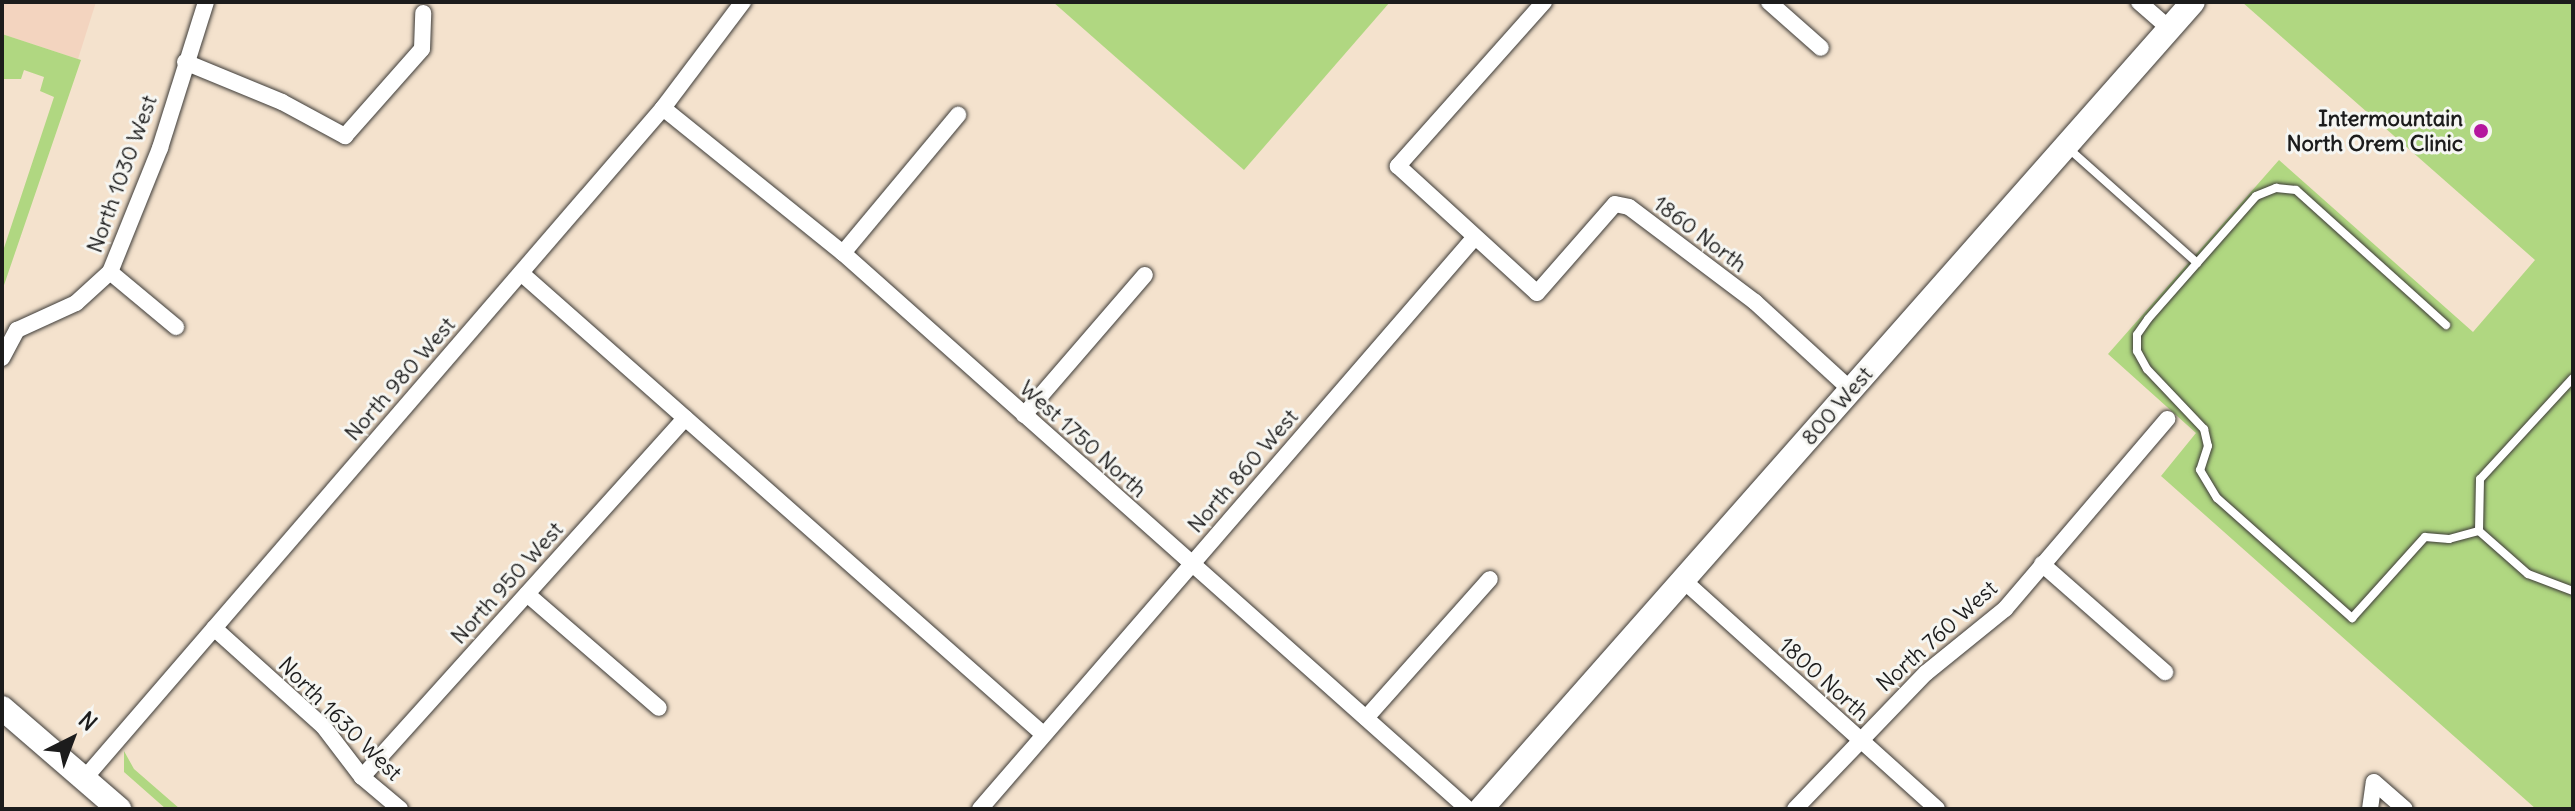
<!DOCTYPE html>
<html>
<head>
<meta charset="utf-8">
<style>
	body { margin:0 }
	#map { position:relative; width:2575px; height:811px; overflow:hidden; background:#f4e2cd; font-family:Delius,sans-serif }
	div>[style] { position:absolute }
	.built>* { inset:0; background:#f3d4bf }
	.green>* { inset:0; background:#b0d781 }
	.roads { filter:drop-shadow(0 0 2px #3c3a37) drop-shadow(0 0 2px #3c3a37) }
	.lane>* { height:8px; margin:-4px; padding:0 4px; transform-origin:4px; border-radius:4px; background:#fff }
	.street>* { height:16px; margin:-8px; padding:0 8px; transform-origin:8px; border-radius:8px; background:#fff }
	.secondary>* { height:24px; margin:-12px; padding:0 12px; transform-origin:12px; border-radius:12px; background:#fff }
	.dots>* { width:22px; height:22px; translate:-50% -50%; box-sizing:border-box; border:4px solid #f6f6f2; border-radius:50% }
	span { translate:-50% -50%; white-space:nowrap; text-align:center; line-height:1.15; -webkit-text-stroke:6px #f6f6f2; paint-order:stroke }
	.poi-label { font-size:22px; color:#1c1c1c; font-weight:700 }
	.right { translate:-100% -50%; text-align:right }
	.street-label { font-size:22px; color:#1c1c1c }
	.frame { position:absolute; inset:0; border:4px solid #1c1c1c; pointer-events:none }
	.north { position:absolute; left:32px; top:699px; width:80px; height:80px; -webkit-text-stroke:6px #f6f6f2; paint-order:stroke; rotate:42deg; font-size:22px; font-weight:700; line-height:32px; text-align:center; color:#1c1c1c }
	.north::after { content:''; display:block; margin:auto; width:28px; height:36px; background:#1c1c1c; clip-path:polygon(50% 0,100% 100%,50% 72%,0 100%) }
</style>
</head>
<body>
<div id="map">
	<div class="built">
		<i style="clip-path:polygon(2px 2px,96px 2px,78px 59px,2px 34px)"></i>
	</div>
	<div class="green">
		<i style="clip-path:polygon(1053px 2px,1390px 2px,1244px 170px)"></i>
		<i style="clip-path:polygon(2242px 2px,2573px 2px,2573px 809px,2536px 809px,2161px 476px,2196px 433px,2108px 354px,2279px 160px,2473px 332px,2535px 260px)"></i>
		<i style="clip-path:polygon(2px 34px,81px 60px,2px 291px,2px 254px,54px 97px,40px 91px,44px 77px,24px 70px,21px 79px,2px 79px)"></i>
		<i style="clip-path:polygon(124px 751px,134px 769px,180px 809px,166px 809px,124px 772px)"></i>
	</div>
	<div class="roads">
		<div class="lane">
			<i style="left:2068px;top:148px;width:173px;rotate:41.7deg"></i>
			<i style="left:2197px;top:263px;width:74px;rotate:131.2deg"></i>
			<i style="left:2148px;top:319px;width:19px;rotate:125deg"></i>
			<i style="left:2137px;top:335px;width:16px;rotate:90deg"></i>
			<i style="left:2137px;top:351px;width:21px;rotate:61deg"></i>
			<i style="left:2147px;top:369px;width:83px;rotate:46.5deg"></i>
			<i style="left:2204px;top:429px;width:17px;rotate:77deg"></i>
			<i style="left:2208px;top:446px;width:25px;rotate:108deg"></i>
			<i style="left:2200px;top:470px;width:33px;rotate:59deg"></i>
			<i style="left:2217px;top:498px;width:181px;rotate:41.6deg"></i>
			<i style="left:2352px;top:618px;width:109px;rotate:-48deg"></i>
			<i style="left:2425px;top:537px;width:24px;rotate:5deg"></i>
			<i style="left:2449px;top:539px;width:31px;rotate:-15deg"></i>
			<i style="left:2197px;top:263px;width:89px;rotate:-48.6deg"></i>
			<i style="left:2256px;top:196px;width:22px;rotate:-22deg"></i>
			<i style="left:2276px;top:188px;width:20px;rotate:6deg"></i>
			<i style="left:2296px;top:190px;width:202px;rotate:42deg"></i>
			<i style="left:2573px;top:378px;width:137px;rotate:132.6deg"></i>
			<i style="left:2480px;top:479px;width:52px;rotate:91.1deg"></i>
			<i style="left:2479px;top:531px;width:65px;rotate:41.3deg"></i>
			<i style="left:2528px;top:574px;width:48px;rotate:20.7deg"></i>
		</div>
		<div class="street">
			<i style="left:1544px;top:2px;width:220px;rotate:131.7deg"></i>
			<i style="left:1398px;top:166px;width:188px;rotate:42.4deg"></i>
			<i style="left:1537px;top:293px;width:118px;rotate:-48.8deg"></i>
			<i style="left:1615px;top:204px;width:14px;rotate:12deg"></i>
			<i style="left:1629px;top:207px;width:158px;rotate:37deg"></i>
			<i style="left:1755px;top:302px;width:130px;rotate:42.5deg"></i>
			<i style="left:1769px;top:2px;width:69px;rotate:41.5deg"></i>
			<i style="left:2139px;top:2px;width:41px;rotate:41.1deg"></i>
			<i style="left:185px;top:62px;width:105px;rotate:22.4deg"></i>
			<i style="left:282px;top:102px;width:72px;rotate:28.4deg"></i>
			<i style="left:345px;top:136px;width:116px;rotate:-48.5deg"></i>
			<i style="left:422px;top:49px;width:36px;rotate:-88deg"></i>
			<i style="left:663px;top:108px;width:231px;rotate:38.9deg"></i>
			<i style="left:843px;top:253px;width:837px;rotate:41.66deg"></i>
			<i style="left:843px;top:253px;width:180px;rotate:-50.2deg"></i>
			<i style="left:110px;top:272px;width:86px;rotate:39.8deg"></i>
			<i style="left:521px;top:273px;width:696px;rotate:41.45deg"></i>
			<i style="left:2px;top:358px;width:32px;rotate:-62deg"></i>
			<i style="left:17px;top:330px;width:65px;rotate:-24.6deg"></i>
			<i style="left:76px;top:303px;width:46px;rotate:-42.4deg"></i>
			<i style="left:110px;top:272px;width:134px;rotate:-68deg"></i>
			<i style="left:160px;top:148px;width:153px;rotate:-72.5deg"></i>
			<i style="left:1024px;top:415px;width:185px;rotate:-49.2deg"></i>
			<i style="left:2042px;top:564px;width:164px;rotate:41.3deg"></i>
			<i style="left:1683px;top:580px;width:342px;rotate:42deg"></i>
			<i style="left:527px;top:594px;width:174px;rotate:40.8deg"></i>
			<i style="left:214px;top:628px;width:147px;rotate:42deg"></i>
			<i style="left:323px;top:726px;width:64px;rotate:52.6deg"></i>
			<i style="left:362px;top:777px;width:50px;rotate:40.1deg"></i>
			<i style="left:1366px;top:718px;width:186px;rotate:-48.3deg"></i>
			<i style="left:362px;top:777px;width:483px;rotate:-48deg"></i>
			<i style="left:84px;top:779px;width:886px;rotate:-49.21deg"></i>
			<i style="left:663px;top:108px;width:133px;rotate:-53deg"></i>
			<i style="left:2374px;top:782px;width:41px;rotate:41.1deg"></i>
			<i style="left:980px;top:809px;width:756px;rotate:-49.13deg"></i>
			<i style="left:1795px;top:809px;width:189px;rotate:-46.1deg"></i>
			<i style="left:1926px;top:673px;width:102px;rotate:-39deg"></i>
			<i style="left:2005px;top:609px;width:250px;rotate:-49.5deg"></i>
			<i style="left:2370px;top:809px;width:27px;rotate:-82deg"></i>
		</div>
		<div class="secondary">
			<i style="left:2px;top:708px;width:155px;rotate:40.8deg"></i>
			<i style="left:1481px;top:809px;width:1076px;rotate:-48.58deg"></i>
		</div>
	</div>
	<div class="dots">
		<i style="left:2481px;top:131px;background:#b5179e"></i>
	</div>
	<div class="poi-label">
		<span class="right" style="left:2463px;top:131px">Intermountain<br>North Orem Clinic</span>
	</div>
	<div class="street-label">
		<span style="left:122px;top:174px;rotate:-70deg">North 1030 West</span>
		<span style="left:1700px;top:234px;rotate:37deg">1860 North</span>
		<span style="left:400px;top:379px;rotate:-49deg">North 980 West</span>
		<span style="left:1837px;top:406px;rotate:-49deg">800 West</span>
		<span style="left:1083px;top:439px;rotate:42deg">West 1750 North</span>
		<span style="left:1243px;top:471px;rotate:-49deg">North 860 West</span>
		<span style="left:507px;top:583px;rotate:-48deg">North 950 West</span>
		<span style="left:1937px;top:636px;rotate:-42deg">North 760 West</span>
		<span style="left:1824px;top:679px;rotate:42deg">1800 North</span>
		<span style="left:340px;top:719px;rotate:45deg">North 1630 West</span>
	</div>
	<div class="frame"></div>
	<div class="north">N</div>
</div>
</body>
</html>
